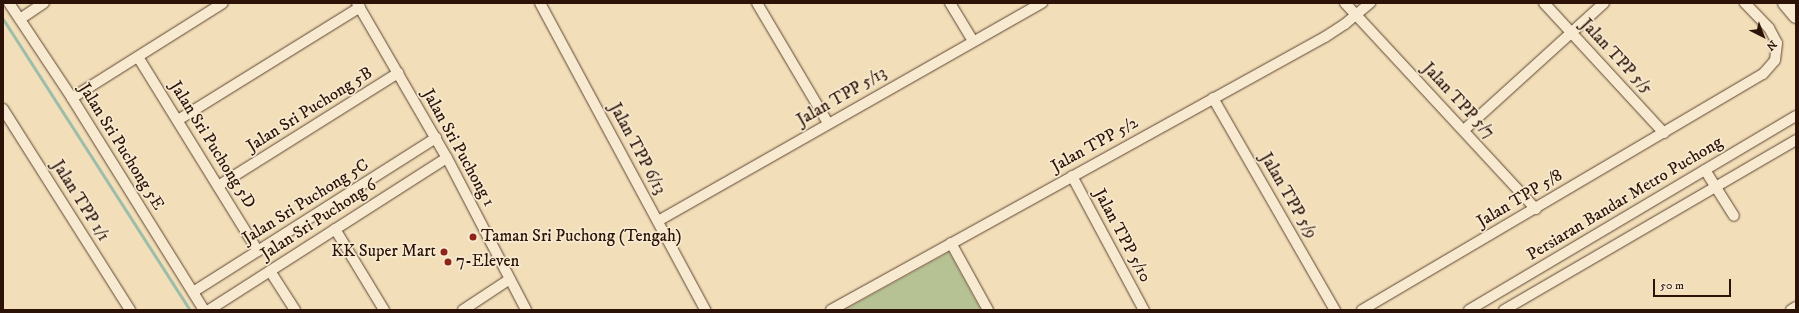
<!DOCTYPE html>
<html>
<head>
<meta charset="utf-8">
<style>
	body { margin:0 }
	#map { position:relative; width:1799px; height:313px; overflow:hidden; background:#f2deb8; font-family:"IM FELL DW Pica",serif }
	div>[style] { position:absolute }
	.green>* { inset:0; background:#b6c293 }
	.stream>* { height:3px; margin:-1.5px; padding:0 1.5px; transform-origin:1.5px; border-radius:1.5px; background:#9cbdaa }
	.roads { filter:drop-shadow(0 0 1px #5e4533) drop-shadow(0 0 1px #5e4533) }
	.street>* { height:10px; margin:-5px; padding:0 5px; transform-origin:5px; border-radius:5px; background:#f7ead1 }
	.secondary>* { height:14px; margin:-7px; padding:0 7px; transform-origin:7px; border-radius:7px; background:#f7ead1 }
	.dots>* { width:11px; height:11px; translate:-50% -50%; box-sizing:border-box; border:2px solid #f7ead1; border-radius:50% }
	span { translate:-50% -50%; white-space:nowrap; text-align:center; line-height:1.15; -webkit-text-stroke:3.5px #f7ead1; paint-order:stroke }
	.street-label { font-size:17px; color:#2c1207 }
	.poi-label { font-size:17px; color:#2c1207 }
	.left { translate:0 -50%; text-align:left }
	.right { translate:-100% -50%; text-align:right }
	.frame { position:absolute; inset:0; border:4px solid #2c1207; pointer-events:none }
	.north { position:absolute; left:1743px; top:16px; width:40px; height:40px; -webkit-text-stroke:3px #f7ead1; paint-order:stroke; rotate:138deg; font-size:11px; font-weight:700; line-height:16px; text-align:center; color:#2c1207 }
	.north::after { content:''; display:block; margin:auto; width:14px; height:18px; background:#2c1207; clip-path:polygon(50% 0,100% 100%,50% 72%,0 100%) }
	.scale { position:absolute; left:1653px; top:279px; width:78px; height:18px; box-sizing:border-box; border:2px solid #2c1207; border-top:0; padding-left:5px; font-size:12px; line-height:14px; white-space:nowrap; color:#2c1207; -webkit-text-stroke:3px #f7ead1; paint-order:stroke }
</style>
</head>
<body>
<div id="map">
	<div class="green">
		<i style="clip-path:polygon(949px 252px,981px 310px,844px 310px)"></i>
	</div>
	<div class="stream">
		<i style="left:3px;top:19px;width:346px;rotate:57.3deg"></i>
	</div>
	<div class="roads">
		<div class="street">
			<i style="left:9px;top:3px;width:114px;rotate:56.4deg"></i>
			<i style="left:72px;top:98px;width:250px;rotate:58.1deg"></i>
			<i style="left:357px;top:3px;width:179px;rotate:59.9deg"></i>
			<i style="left:447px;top:158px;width:171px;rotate:62.5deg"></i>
			<i style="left:540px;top:3px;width:349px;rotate:61.7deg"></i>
			<i style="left:757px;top:3px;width:139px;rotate:59.4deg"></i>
			<i style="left:950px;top:3px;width:44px;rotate:58.8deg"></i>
			<i style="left:1345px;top:3px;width:281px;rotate:47.2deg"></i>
			<i style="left:1544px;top:3px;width:177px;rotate:47.3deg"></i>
			<i style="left:20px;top:19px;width:29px;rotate:-34deg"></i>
			<i style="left:138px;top:57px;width:228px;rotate:58.3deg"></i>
			<i style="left:72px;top:98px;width:178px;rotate:-32.2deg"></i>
			<i style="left:1213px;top:98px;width:245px;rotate:60.1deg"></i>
			<i style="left:3px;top:109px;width:238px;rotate:57.7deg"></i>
			<i style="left:178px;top:120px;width:214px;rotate:-31.8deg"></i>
			<i style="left:1464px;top:130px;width:189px;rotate:-42.2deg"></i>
			<i style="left:1705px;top:170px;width:54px;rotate:57.8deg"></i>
			<i style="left:1072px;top:176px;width:152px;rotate:61.8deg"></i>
			<i style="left:218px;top:186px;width:213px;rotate:-32.1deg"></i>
			<i style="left:658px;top:221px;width:442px;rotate:-29.6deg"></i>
			<i style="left:335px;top:229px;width:95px;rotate:58.8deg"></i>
			<i style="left:951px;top:243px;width:77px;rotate:61.1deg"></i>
			<i style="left:270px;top:271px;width:46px;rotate:57.3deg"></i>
			<i style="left:193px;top:292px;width:288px;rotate:-32.4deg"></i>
			<i style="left:209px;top:310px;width:282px;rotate:-32.6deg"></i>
			<i style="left:463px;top:310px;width:56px;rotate:-33.4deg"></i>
			<i style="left:831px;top:310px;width:564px;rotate:-28.93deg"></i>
			<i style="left:1325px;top:37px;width:24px;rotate:-33deg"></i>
			<i style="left:1345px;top:24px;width:33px;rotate:-40deg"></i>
			<i style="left:1362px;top:310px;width:465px;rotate:-30.5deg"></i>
			<i style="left:1763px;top:74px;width:18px;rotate:-49deg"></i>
			<i style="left:1775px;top:60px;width:17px;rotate:-83deg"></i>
			<i style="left:1777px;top:43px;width:17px;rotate:-118deg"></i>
			<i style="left:1769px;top:28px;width:35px;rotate:-134deg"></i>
			<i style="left:1469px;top:310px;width:380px;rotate:-30.7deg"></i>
			<i style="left:1504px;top:310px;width:338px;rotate:-30.2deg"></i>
			<i style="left:1791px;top:310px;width:6px;rotate:-31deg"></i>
		</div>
		<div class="secondary">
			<i style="left:1785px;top:3px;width:17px;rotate:50deg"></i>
		</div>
	</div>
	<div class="dots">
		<i style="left:473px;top:237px;background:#8f2418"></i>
		<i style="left:444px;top:252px;background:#8f2418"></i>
		<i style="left:448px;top:262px;background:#8f2418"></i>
	</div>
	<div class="street-label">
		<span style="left:1616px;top:57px;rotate:47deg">Jalan TPP 5/5</span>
		<span style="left:842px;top:97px;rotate:-30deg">Jalan TPP 5/13</span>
		<span style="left:1458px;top:101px;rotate:47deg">Jalan TPP 5/7</span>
		<span style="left:310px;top:110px;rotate:-32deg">Jalan Sri Puchong 5B</span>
		<span style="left:212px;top:145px;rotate:58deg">Jalan Sri Puchong 5D</span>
		<span style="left:1095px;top:145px;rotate:-29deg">Jalan TPP 5/2</span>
		<span style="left:121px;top:147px;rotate:58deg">Jalan Sri Puchong 5E</span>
		<span style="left:458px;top:148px;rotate:61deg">Jalan Sri Puchong 1</span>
		<span style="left:637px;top:149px;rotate:62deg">Jalan TPP 6/13</span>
		<span style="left:1288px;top:196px;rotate:60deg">Jalan TPP 5/9</span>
		<span style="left:1520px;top:199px;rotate:-31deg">Jalan TPP 5/8</span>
		<span style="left:1625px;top:199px;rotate:-31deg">Persiaran Bandar Metro Puchong</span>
		<span style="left:80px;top:201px;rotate:58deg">Jalan TPP 1/1</span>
		<span style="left:306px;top:202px;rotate:-32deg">Jalan Sri Puchong 5C</span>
		<span style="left:319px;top:220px;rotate:-33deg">Jalan Sri Puchong 6</span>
		<span style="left:1122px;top:236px;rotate:62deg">Jalan TPP 5/10</span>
	</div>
	<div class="poi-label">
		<span class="left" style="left:481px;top:237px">Taman Sri Puchong (Tengah)</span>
		<span class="right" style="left:436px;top:252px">KK Super Mart</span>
		<span class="left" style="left:456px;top:262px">7-Eleven</span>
	</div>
	<div class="frame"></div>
	<div class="north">N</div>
	<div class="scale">50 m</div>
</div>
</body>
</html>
